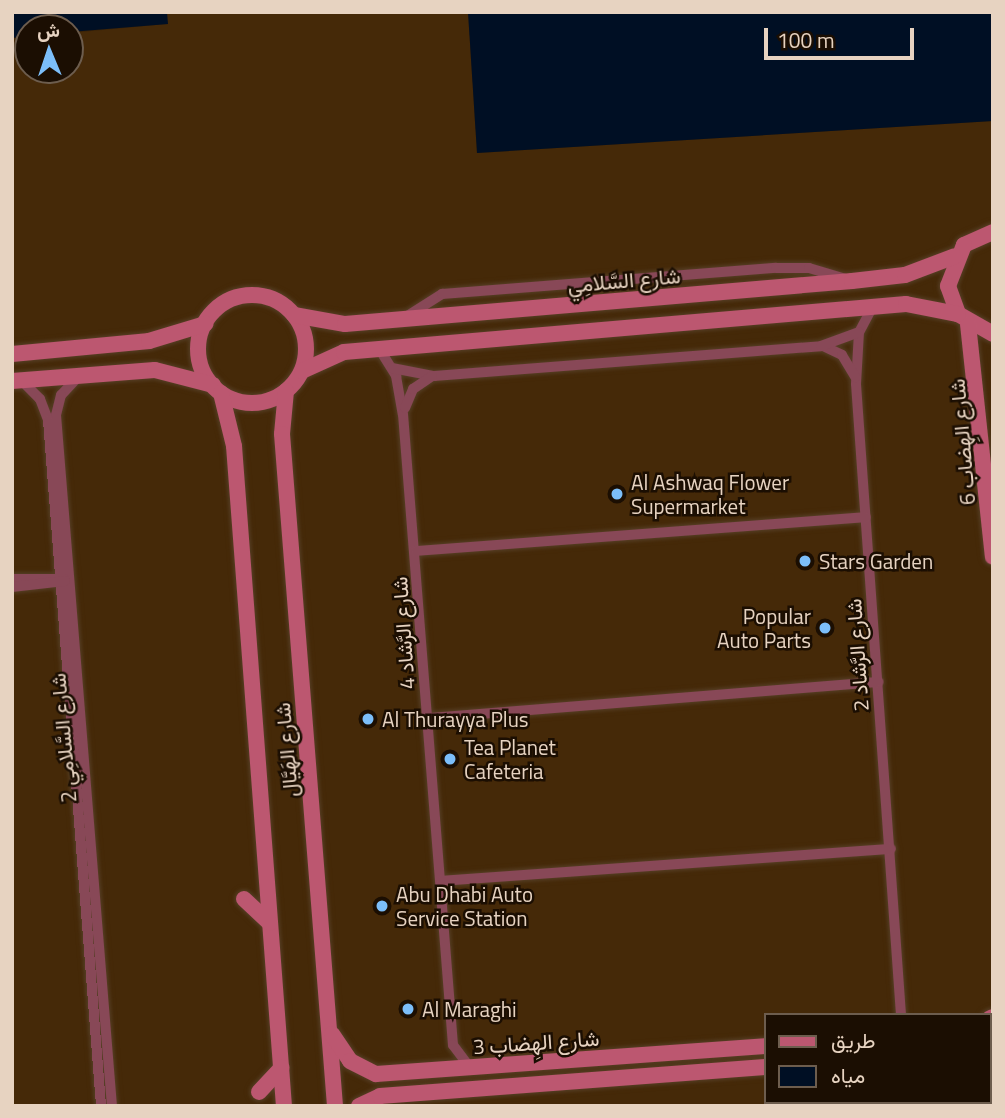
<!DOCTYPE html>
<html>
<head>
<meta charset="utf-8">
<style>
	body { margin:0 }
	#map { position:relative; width:1005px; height:1118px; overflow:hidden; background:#3a2308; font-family:"Titillium Web",Vazirmatn,sans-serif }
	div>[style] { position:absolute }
	.built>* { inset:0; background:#452908 }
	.water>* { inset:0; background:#000f24 }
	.roads { filter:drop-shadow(0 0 2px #563f26) drop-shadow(0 0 2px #563f26) }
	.street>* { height:10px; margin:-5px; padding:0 5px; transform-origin:5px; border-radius:5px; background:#884857 }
	.secondary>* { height:16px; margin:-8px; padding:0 8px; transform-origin:8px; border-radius:8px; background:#bc5770 }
	.secondary>.ring { margin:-8px; padding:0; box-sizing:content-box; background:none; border:16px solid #bc5770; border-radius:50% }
	.dots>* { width:19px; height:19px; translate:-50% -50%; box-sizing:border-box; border:4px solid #1b0e02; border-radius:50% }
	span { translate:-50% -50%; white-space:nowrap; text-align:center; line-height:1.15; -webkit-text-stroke:5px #1b0e02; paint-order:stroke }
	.street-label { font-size:21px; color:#e7d3c1 }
	.poi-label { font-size:21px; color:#e7d3c1 }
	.left { translate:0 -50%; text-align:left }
	.right { translate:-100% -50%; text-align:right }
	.frame { position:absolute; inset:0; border:14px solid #e7d3c1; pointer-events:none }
	.legend { position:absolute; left:764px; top:1013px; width:228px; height:91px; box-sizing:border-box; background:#1b0e02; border:2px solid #6d5d4e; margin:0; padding:9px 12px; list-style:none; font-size:21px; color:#e7d3c1 }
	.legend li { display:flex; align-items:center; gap:14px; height:35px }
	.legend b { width:35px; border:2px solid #6d5d4e }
	.north { position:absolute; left:14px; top:14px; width:70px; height:70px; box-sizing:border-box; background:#1b0e02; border:2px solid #6d5d4e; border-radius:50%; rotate:358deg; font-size:19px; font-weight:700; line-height:28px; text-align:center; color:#e7d3c1 }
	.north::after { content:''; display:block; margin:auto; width:24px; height:32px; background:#7cbef9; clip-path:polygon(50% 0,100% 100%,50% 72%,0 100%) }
	.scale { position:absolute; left:764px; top:28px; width:150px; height:32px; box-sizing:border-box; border:4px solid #e7d3c1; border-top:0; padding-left:9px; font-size:21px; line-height:24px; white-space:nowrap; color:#e7d3c1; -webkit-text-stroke:5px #1b0e02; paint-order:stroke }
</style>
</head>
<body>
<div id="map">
	<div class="built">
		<i style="clip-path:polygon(evenodd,167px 12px,468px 12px,477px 153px,993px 121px,993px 1106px,12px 1106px,12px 38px,28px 36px,28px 70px,70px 70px,70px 33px,167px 24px,167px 12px,765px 1015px,989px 1015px,989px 1102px,765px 1102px,765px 1015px)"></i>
	</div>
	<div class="water">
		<i style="clip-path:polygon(12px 12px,167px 12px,168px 24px,70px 32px,28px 28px,28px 36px,12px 38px)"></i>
		<i style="clip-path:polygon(468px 12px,993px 12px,993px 121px,477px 153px)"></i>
	</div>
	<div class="roads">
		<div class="street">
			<i style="left:872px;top:308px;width:27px;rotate:118deg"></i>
			<i style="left:859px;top:332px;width:52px;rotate:93.3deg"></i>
			<i style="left:856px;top:384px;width:633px;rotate:85.92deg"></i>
			<i style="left:401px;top:320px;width:49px;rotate:-32.4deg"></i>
			<i style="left:442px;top:294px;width:335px;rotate:-4.5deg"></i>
			<i style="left:776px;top:268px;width:33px"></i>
			<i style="left:809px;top:268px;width:42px;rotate:16.7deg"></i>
			<i style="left:823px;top:346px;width:21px;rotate:25deg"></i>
			<i style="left:842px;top:355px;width:26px;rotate:59deg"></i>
			<i style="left:380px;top:350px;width:31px;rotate:58deg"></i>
			<i style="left:396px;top:376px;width:39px;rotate:80deg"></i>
			<i style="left:403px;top:414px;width:633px;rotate:85.47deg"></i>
			<i style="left:453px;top:1045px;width:30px;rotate:53deg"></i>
			<i style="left:392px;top:368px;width:43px;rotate:10.8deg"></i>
			<i style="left:434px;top:376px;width:388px;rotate:-4.4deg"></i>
			<i style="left:821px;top:346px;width:40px;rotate:-20.2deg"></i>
			<i style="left:78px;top:377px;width:25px;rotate:133deg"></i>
			<i style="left:61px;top:395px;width:21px;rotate:104deg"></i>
			<i style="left:56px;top:415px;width:693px;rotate:85.37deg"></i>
			<i style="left:21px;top:380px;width:27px;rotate:45deg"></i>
			<i style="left:40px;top:399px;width:22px;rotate:69deg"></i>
			<i style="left:48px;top:420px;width:688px;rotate:85.58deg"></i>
			<i style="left:405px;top:408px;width:21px;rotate:-67deg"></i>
			<i style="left:413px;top:389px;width:23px;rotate:-34deg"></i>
			<i style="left:416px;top:551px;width:451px;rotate:-4.3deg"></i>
			<i style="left:12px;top:579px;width:53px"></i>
			<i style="left:12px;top:587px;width:53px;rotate:-6.5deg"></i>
			<i style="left:429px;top:718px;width:451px;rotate:-4.6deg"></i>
			<i style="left:441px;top:881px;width:451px;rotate:-4.1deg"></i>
		</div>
		<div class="secondary">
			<i style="left:993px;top:232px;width:32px;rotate:156deg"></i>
			<i style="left:964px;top:245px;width:44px;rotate:111.3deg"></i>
			<i style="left:948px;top:286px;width:30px;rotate:70deg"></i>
			<i style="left:958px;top:314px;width:40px;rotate:29.7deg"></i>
			<i class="ring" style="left:198px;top:295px;width:92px;height:92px"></i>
			<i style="left:294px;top:315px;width:52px;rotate:10deg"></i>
			<i style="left:345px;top:324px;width:509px;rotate:-4.85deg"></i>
			<i style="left:852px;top:281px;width:53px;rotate:-6.5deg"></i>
			<i style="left:905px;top:275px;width:53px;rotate:-20.8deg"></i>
			<i style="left:968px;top:324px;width:234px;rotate:83.9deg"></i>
			<i style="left:12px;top:354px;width:138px;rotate:-5.4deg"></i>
			<i style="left:149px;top:341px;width:59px;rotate:-16.9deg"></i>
			<i style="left:302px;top:371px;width:46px;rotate:-24.3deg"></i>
			<i style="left:344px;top:352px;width:564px;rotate:-4.88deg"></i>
			<i style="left:906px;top:304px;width:53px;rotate:10.9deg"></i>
			<i style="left:12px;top:381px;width:143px;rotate:-4.4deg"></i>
			<i style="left:155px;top:370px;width:60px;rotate:14.5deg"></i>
			<i style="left:286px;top:391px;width:43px;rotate:95.3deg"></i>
			<i style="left:282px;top:434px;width:674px;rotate:85.49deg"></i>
			<i style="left:221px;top:393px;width:55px;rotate:76.2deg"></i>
			<i style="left:234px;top:446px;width:662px;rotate:85.67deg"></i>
			<i style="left:244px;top:899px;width:35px;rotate:43deg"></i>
			<i style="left:989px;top:1019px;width:4px;rotate:-27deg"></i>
			<i style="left:332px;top:1034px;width:32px;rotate:56deg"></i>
			<i style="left:350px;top:1061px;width:29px;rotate:27deg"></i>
			<i style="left:376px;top:1074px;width:390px;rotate:-4.1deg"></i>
			<i style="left:989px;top:1054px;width:4px;rotate:27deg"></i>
			<i style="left:259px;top:1092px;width:33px;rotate:-47deg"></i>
			<i style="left:359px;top:1106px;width:23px;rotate:-25deg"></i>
			<i style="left:380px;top:1096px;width:386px;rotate:-4.3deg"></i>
		</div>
	</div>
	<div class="dots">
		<i style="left:617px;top:494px;background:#7cbef9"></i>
		<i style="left:805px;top:561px;background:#7cbef9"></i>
		<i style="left:825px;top:628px;background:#7cbef9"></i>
		<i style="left:368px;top:719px;background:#7cbef9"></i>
		<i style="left:450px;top:759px;background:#7cbef9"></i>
		<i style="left:382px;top:906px;background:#7cbef9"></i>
		<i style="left:408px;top:1009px;background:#7cbef9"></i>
	</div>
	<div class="street-label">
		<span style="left:624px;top:280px;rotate:-5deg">شارع السَّلامِي</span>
		<span style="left:962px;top:442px;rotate:-95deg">شارع الهِضاب 6</span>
		<span style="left:403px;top:633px;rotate:-94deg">شارع الرَّشاد 4</span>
		<span style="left:857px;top:655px;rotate:-94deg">شارع الرَّشاد 2</span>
		<span style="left:63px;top:738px;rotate:-95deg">شارع السَّلامِي 2</span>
		<span style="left:286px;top:750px;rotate:-95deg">شارع الهَيَّال</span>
		<span style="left:536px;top:1042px;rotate:-4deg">شارع الهِضاب 3</span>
	</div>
	<div class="poi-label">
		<span class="left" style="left:631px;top:494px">Al Ashwaq Flower<br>Supermarket</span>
		<span class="left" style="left:819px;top:561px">Stars Garden</span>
		<span class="right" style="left:811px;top:628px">Popular<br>Auto Parts</span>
		<span class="left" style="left:382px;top:719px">Al Thurayya Plus</span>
		<span class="left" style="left:464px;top:759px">Tea Planet<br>Cafeteria</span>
		<span class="left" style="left:396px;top:906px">Abu Dhabi Auto<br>Service Station</span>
		<span class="left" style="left:422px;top:1009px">Al Maraghi</span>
	</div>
	<div class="frame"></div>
	<ul class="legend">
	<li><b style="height:9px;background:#bc5770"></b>طريق</li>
	<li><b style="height:19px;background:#000f24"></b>مياه</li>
	</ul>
	<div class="north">ش</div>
	<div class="scale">100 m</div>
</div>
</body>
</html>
